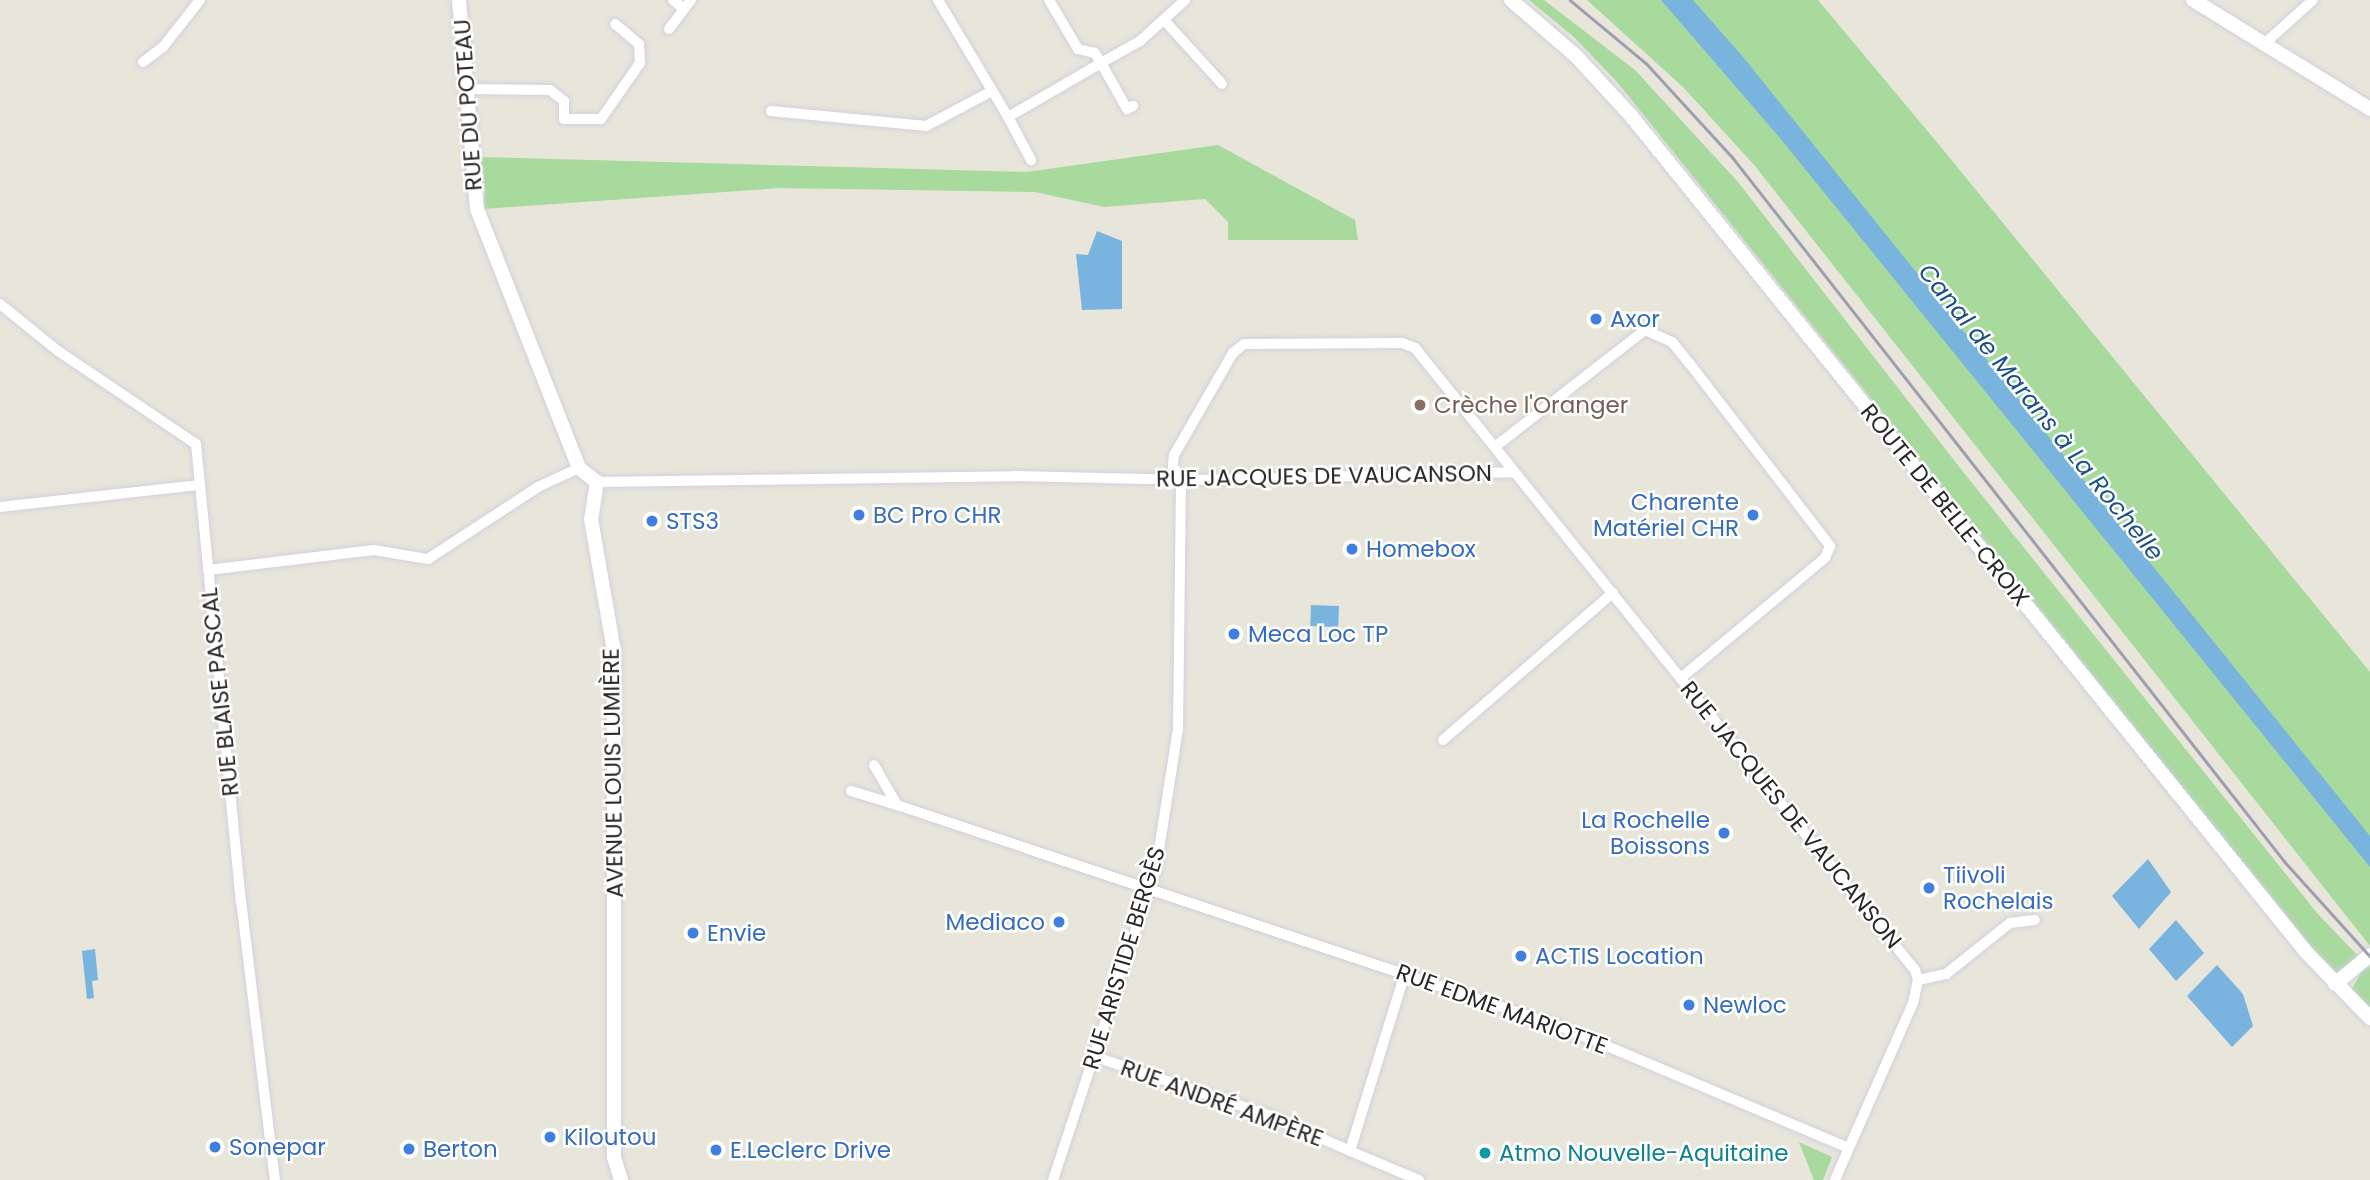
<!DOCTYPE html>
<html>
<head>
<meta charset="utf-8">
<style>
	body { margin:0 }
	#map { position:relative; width:2370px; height:1180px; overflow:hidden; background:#e8e5db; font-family:Poppins,sans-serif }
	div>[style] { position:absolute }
	.green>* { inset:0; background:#a8d99d }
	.water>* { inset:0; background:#79b4df; transform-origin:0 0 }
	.roads { filter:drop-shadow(0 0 2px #d0d1df) drop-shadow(0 0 2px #d0d1df) }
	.street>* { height:10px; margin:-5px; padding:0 5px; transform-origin:5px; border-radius:5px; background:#fff }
	.secondary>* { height:14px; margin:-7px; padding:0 7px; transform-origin:7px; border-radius:7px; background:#fff }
	.rail>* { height:2.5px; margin:-1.25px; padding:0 1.25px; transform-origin:1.25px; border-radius:1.25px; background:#9f9eb0 }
	.dots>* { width:19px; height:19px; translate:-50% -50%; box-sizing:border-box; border:4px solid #fff; border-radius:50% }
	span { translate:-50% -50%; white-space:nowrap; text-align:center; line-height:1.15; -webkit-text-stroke:5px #fff; paint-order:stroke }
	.street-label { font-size:23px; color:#282828 }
	.shop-label { font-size:23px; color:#366cbe }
	.left { translate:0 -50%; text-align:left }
	.right { translate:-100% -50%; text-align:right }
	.education-label { font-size:23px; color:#785e54 }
	.culture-label { font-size:23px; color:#0d838f }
	.water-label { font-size:24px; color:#1c5187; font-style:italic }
</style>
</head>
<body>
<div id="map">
	<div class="green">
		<i style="clip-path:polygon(1529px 0,1544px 0,1635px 70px,1738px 182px,1964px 473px,2317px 913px,2359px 957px,2337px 974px,2324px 964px,1618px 83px,1574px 37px)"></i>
		<i style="clip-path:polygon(1587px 0,1818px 0,1940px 146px,2370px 672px,2370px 946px,1755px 166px,1684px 88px)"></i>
		<i style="clip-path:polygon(1218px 145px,1355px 220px,1358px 240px,1228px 240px,1228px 222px,1205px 199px,1104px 207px,1035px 192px,780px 188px,483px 209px,480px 198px,485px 197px,480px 157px,1027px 172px)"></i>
		<i style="clip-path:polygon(2365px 964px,2370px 968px,2370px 1009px,2352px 989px)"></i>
		<i style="clip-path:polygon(1799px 1142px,1832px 1157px,1823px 1180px,1814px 1180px)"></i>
	</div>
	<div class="water">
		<i style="clip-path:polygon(1661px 0,1693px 0,1743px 57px,2370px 836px,2370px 867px,1780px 138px)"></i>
		<i style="clip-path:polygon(1097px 231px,1122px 241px,1122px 309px,1082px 310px,1076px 254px,1088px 255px)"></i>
		<i style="left:1311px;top:605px;width:28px;height:21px;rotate:2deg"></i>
		<i style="clip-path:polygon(2148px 859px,2171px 892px,2139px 929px,2112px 896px)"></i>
		<i style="clip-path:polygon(2176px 920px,2204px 953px,2176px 981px,2149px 949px)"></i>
		<i style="clip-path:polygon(95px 949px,98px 980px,92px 981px,94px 998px,87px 999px,82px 951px)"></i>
		<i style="clip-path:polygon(2217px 965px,2243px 994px,2253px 1026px,2232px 1047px,2187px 996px)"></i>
	</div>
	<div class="roads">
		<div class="street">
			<i style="left:938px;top:0;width:136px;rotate:59.1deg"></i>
			<i style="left:1008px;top:117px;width:108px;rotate:-30.1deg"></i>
			<i style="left:1101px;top:63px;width:53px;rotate:60.5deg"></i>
			<i style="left:1127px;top:109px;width:7px;rotate:-27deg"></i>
			<i style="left:1049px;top:0;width:57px;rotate:59.4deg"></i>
			<i style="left:1078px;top:49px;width:17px;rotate:13deg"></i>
			<i style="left:1095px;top:53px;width:12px;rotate:59deg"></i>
			<i style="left:1101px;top:63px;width:45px;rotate:-29.4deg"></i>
			<i style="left:1140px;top:41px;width:61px;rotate:-42.3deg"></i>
			<i style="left:684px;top:9px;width:11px;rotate:-52deg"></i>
			<i style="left:1164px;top:20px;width:86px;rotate:47.8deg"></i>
			<i style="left:669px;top:29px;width:25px;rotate:-53deg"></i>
			<i style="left:684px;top:9px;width:14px;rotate:-141deg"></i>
			<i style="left:2263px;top:45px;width:67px;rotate:-42deg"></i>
			<i style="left:143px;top:62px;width:25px;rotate:-37deg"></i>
			<i style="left:163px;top:47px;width:60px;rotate:-51.8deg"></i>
			<i style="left:468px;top:89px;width:82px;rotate:0.7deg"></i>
			<i style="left:550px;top:90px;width:18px;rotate:38deg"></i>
			<i style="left:564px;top:101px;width:18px;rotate:90deg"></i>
			<i style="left:564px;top:119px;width:37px"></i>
			<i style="left:601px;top:119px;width:68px;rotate:-55.1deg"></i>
			<i style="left:640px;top:63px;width:19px;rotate:-93deg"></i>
			<i style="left:639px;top:44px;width:31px;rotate:-140deg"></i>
			<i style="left:771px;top:111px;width:156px;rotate:5.5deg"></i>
			<i style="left:926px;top:126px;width:75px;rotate:-27.9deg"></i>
			<i style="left:1008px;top:117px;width:49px;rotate:61.9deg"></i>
			<i style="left:0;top:304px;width:75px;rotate:39deg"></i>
			<i style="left:58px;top:351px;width:166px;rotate:34deg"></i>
			<i style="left:196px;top:444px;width:458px;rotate:84.4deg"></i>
			<i style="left:241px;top:900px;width:282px;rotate:83.1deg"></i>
			<i style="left:1496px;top:446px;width:189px;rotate:-37.9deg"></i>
			<i style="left:1645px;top:330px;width:30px;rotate:24deg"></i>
			<i style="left:1672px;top:342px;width:28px;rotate:51deg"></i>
			<i style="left:1690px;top:364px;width:230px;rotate:52.4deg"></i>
			<i style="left:1830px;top:546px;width:13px;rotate:113deg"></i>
			<i style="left:1825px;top:558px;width:187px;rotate:140.2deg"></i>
			<i style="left:1181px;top:480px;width:16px;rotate:-120deg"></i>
			<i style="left:1173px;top:466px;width:11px;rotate:-85deg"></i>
			<i style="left:1174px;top:455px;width:118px;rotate:-60deg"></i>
			<i style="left:1233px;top:353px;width:14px;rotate:-39deg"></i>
			<i style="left:1244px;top:344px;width:158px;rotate:-0.4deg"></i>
			<i style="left:1402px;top:343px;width:14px;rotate:21deg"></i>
			<i style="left:1415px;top:348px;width:798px;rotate:51.21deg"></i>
			<i style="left:1915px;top:970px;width:10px;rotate:73deg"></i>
			<i style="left:1918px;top:980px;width:24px;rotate:102deg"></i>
			<i style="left:1913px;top:1003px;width:193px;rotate:113.8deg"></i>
			<i style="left:597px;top:482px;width:418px;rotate:-0.8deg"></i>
			<i style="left:1015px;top:476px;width:177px;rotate:1.3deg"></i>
			<i style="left:1192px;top:480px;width:321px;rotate:-1.4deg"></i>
			<i style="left:0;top:507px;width:201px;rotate:-6.3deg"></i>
			<i style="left:208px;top:570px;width:167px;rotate:-6.9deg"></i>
			<i style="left:374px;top:550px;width:55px;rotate:9.5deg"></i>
			<i style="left:428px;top:559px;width:131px;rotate:-33.2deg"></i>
			<i style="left:538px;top:487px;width:45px;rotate:-24.9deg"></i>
			<i style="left:1443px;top:740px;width:225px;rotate:-40.9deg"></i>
			<i style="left:874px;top:765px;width:46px;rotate:60.1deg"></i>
			<i style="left:897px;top:805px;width:701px;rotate:18.46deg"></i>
			<i style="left:1562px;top:1027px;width:311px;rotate:22.9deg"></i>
			<i style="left:851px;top:791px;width:48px;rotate:16.9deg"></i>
			<i style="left:1405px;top:973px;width:186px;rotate:107.2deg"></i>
			<i style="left:1350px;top:1151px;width:75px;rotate:22.8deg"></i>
			<i style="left:1918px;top:980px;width:29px;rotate:-12deg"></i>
			<i style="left:1946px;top:974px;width:82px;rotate:-38.6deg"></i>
			<i style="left:2010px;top:923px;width:25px;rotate:-7deg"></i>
			<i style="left:1093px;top:1056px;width:191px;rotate:18.6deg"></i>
			<i style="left:1274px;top:1117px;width:83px;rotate:24.1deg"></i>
			<i style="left:1053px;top:1180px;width:328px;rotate:-71.7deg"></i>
			<i style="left:1156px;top:869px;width:142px;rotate:-81.1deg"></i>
			<i style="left:1178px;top:729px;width:249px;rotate:-89.3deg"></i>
		</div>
		<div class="secondary">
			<i style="left:459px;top:0;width:210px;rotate:85.1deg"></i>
			<i style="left:477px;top:209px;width:278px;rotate:68.5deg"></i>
			<i style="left:579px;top:468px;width:23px;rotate:38deg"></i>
			<i style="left:597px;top:482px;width:37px;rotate:99deg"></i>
			<i style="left:591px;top:519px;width:134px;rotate:80.1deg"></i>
			<i style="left:614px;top:651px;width:506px;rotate:90deg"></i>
			<i style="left:614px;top:1157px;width:24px;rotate:73deg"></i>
			<i style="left:1511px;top:0;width:86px;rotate:40.7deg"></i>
			<i style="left:1576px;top:56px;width:83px;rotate:47.4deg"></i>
			<i style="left:1632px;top:117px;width:974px;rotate:51.08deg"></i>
			<i style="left:2244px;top:875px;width:100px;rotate:51.1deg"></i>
			<i style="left:2307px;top:953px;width:91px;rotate:45.9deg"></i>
			<i style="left:2193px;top:0;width:208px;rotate:31.6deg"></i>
			<i style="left:2335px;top:984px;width:45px;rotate:-39.6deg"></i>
		</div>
	</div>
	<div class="rail">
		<i style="left:1570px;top:0;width:99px;rotate:39.7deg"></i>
		<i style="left:1646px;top:63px;width:129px;rotate:47.5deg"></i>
		<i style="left:1733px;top:158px;width:895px;rotate:51.9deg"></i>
		<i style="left:2285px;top:862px;width:127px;rotate:47.9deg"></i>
	</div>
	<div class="dots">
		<i style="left:1596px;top:319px;background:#3f7fe0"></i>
		<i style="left:1420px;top:405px;background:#8d6e63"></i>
		<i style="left:859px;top:515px;background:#3f7fe0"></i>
		<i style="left:1753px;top:515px;background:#3f7fe0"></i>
		<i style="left:652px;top:521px;background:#3f7fe0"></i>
		<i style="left:1352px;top:549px;background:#3f7fe0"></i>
		<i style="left:1234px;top:634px;background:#3f7fe0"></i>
		<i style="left:1724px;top:833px;background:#3f7fe0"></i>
		<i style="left:1929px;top:888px;background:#3f7fe0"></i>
		<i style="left:1059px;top:922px;background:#3f7fe0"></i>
		<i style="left:693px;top:933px;background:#3f7fe0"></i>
		<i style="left:1521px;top:956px;background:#3f7fe0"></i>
		<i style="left:1689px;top:1005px;background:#3f7fe0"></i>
		<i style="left:550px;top:1137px;background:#3f7fe0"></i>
		<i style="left:215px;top:1147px;background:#3f7fe0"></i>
		<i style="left:409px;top:1149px;background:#3f7fe0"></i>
		<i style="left:716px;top:1150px;background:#3f7fe0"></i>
		<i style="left:1485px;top:1153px;background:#0f9aa8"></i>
	</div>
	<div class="street-label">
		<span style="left:468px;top:105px;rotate:-94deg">RUE DU POTEAU</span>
		<span style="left:1324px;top:476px;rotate:-1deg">RUE JACQUES DE VAUCANSON</span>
		<span style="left:1945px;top:505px;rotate:51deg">ROUTE DE BELLE-CROIX</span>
		<span style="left:220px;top:692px;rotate:-96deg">RUE BLAISE PASCAL</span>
		<span style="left:613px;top:773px;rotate:-91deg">AVENUE LOUIS LUMIÈRE</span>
		<span style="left:1791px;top:815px;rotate:51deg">RUE JACQUES DE VAUCANSON</span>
		<span style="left:1124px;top:958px;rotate:-73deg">RUE ARISTIDE BERGÈS</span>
		<span style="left:1502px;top:1009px;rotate:20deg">RUE EDME MARIOTTE</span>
		<span style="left:1222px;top:1103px;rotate:20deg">RUE ANDRÉ AMPÈRE</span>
	</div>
	<div class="shop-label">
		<span class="left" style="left:1610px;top:319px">Axor</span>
		<span class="right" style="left:1739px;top:515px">Charente<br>Matériel CHR</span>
		<span class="left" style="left:873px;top:515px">BC Pro CHR</span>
		<span class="left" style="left:666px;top:521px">STS3</span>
		<span class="left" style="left:1366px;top:549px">Homebox</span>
		<span class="left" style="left:1248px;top:634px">Meca Loc TP</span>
		<span class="right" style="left:1710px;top:833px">La Rochelle<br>Boissons</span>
		<span class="left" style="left:1943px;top:888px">Tiivoli<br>Rochelais</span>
		<span class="right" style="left:1045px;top:922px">Mediaco</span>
		<span class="left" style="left:707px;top:933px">Envie</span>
		<span class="left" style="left:1535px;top:956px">ACTIS Location</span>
		<span class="left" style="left:1703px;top:1005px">Newloc</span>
		<span class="left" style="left:564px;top:1137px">Kiloutou</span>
		<span class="left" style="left:229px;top:1147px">Sonepar</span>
		<span class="left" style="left:423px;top:1149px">Berton</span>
		<span class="left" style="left:730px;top:1150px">E.Leclerc Drive</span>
	</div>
	<div class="education-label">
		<span class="left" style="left:1434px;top:405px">Crèche l'Oranger</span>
	</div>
	<div class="culture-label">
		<span class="left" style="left:1499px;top:1153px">Atmo Nouvelle-Aquitaine</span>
	</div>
	<div class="water-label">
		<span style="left:2041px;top:412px;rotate:51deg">Canal de Marans à La Rochelle</span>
	</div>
</div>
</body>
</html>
